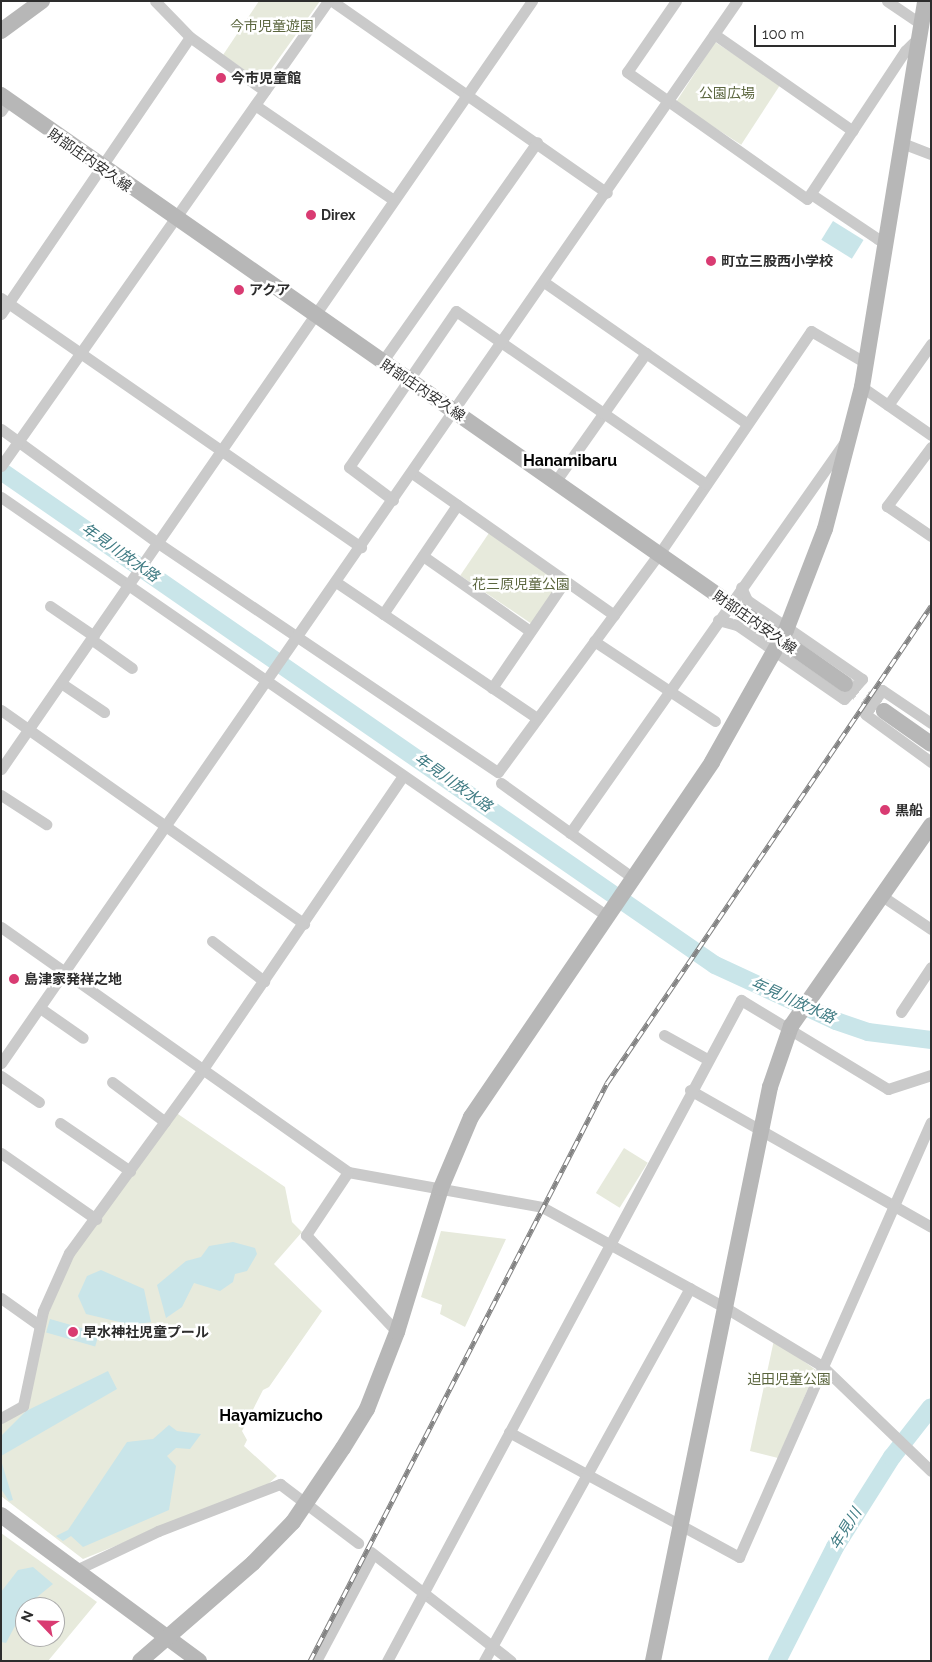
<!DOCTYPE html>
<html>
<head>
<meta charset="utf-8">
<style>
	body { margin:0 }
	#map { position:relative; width:932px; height:1662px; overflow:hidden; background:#fff; font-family:Raleway,"Noto Sans JP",sans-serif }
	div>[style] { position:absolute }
	.green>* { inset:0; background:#e7eadc; transform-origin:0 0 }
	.water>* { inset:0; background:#c9e5e9; transform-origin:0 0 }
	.river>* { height:18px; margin:-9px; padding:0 9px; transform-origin:9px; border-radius:9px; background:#c9e5e9 }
	.secondary-tunnel>* { height:16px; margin-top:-8px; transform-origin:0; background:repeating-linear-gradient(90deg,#d5d5d5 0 16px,transparent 0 24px) }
	.street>* { height:11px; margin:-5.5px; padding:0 5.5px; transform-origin:5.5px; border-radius:5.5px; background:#cacaca }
	.secondary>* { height:16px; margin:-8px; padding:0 8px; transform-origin:8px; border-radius:8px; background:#b7b7b7 }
	.rail>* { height:5px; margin-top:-2.5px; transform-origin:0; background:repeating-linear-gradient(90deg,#fff 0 9px,#828282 0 18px); box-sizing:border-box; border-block:1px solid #828282 }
	.secondary-bridge>* { height:16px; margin:-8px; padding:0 8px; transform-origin:8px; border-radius:8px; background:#b7b7b7 }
	.dots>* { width:14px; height:14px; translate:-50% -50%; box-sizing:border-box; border:2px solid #fff; border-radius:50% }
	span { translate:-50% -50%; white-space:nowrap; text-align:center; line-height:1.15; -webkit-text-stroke:5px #fff; paint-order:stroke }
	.park-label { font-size:14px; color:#5b663e }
	.poi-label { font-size:14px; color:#2d2d2d; font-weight:700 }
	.left { translate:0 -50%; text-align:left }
	.street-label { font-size:14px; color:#2d2d2d }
	.water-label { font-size:15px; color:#3f7b83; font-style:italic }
	.quarter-label { font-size:16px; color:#000; font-weight:700 }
	.frame { position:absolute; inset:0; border:2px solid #2d2d2d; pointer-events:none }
	.north { position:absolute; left:15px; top:1597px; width:50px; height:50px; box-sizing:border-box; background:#fff; border:1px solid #ababab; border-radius:50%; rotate:294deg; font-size:14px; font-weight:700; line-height:20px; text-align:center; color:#2d2d2d }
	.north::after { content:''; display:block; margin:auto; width:18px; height:22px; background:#d93b72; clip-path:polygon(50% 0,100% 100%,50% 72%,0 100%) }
	.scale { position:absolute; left:754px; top:25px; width:142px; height:22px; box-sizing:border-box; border:2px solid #2d2d2d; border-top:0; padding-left:6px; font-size:15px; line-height:18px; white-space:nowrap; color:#2d2d2d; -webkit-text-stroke:4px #fff; paint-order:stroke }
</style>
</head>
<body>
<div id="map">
	<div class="green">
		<i style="clip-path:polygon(259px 1px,320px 1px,262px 82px,223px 55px)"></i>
		<i style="left:715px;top:42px;width:78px;height:72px;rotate:33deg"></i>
		<i style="left:491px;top:530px;width:86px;height:55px;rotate:34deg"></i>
		<i style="clip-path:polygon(175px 1112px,285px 1187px,292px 1222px,302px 1232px,274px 1264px,322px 1311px,269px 1387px,263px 1390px,242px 1431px,247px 1440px,244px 1446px,277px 1476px,267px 1485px,83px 1559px,1px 1496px,1px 1421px,20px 1411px,46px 1310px,78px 1246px)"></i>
		<i style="left:624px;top:1148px;width:28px;height:53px;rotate:32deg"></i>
		<i style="clip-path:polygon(441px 1231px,506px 1239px,465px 1327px,440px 1314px,442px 1305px,421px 1297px)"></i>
		<i style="clip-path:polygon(774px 1340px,816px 1370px,778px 1458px,750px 1451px)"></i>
		<i style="clip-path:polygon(evenodd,1px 1533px,97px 1602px,48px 1661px,1px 1661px,1px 1533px,25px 1607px,55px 1607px,55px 1637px,25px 1637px,25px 1607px)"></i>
	</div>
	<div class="water">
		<i style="left:833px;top:221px;width:36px;height:22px;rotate:32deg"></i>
		<i style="clip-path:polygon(233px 1242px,255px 1248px,257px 1254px,247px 1271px,235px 1274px,233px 1282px,220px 1291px,194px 1283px,182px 1307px,166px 1318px,157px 1285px,186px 1261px,201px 1257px,209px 1246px)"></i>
		<i style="clip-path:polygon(101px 1270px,144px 1289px,151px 1322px,132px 1325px,86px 1314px,78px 1296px,87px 1276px)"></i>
		<i style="left:50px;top:1319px;width:51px;height:14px;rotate:16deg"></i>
		<i style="clip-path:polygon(108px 1371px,117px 1389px,1px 1456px,1px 1436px,26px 1411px)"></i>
		<i style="clip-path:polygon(169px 1425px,177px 1431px,201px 1434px,190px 1449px,176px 1448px,167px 1456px,176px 1466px,169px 1510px,83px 1547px,71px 1536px,63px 1541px,56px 1536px,68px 1530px,127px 1442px,153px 1439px)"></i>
		<i style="clip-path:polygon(1px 1460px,13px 1500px,9px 1501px,1px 1489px)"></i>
		<i style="clip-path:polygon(33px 1567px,53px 1584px,25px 1607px,6px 1643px,1px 1642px,1px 1592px,18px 1570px)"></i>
	</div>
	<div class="river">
		<i style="left:1px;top:471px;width:868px;rotate:34.68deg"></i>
		<i style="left:715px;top:965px;width:133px;rotate:24.8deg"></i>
		<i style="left:836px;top:1021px;width:34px;rotate:19deg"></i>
		<i style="left:868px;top:1032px;width:64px;rotate:7.2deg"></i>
		<i style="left:777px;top:1661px;width:128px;rotate:-63deg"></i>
		<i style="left:835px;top:1547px;width:107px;rotate:-57.7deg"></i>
		<i style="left:892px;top:1457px;width:63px;rotate:-52deg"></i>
	</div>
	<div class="secondary-tunnel">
		<i style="left:845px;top:684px;width:47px;rotate:34.7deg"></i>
	</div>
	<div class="street">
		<i style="left:332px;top:1px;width:335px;rotate:34.9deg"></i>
		<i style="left:676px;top:1px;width:86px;rotate:124.6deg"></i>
		<i style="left:627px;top:72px;width:220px;rotate:35.2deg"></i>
		<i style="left:807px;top:199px;width:178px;rotate:-56.5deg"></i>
		<i style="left:905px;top:51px;width:20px;rotate:-45deg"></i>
		<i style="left:887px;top:1px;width:41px;rotate:34.1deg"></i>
		<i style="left:714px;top:34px;width:169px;rotate:34.9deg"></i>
		<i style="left:190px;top:37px;width:92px;rotate:35.8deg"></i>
		<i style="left:255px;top:105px;width:168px;rotate:34.4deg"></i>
		<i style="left:1px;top:111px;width:12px;rotate:-55deg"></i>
		<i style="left:902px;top:143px;width:31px;rotate:21deg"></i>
		<i style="left:811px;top:194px;width:81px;rotate:33.9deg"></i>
		<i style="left:878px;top:239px;width:8px"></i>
		<i style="left:544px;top:282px;width:246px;rotate:34.9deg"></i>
		<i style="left:1px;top:298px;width:438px;rotate:34.7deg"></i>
		<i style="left:1px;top:314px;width:335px;rotate:-55.7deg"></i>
		<i style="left:190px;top:37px;width:50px;rotate:-134.2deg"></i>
		<i style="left:382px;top:362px;width:269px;rotate:-54.8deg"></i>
		<i style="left:862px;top:387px;width:84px;rotate:34.8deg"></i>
		<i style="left:888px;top:405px;width:75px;rotate:-54.8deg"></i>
		<i style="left:1px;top:429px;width:194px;rotate:36deg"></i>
		<i style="left:158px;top:543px;width:410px;rotate:34deg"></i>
		<i style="left:498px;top:772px;width:271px;rotate:-53.6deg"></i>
		<i style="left:659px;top:554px;width:270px;rotate:-55.7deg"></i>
		<i style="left:811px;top:331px;width:64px;rotate:30.2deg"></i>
		<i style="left:931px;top:447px;width:74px;rotate:126.7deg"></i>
		<i style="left:887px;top:506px;width:53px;rotate:34.3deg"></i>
		<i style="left:1px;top:466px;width:568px;rotate:-54.88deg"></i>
		<i style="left:412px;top:473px;width:247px;rotate:35.1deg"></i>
		<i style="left:555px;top:482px;width:158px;rotate:-54.8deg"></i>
		<i style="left:1px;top:497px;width:737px;rotate:34.66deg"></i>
		<i style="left:393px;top:500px;width:55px;rotate:-143.1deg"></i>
		<i style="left:349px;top:467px;width:189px;rotate:-55.6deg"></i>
		<i style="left:456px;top:311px;width:304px;rotate:34.7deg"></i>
		<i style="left:423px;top:556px;width:131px;rotate:35deg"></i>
		<i style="left:336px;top:582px;width:243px;rotate:34.1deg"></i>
		<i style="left:50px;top:606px;width:53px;rotate:34.3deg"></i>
		<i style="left:383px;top:614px;width:132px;rotate:-55.8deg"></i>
		<i style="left:718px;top:620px;width:20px;rotate:15deg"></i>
		<i style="left:737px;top:625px;width:130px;rotate:34.7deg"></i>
		<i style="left:844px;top:699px;width:27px;rotate:-48deg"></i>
		<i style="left:862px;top:679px;width:140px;rotate:-145.5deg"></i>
		<i style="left:747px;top:600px;width:14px;rotate:-115deg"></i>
		<i style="left:91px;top:639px;width:50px;rotate:35.3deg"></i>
		<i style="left:594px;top:641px;width:145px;rotate:33.5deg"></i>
		<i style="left:61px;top:683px;width:52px;rotate:34deg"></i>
		<i style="left:492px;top:688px;width:130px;rotate:-55.7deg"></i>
		<i style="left:1px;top:710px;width:371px;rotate:35.2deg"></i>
		<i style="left:931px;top:723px;width:59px;rotate:-146deg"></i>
		<i style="left:882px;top:690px;width:29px;rotate:125deg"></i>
		<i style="left:865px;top:714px;width:82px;rotate:36deg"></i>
		<i style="left:1px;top:769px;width:934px;rotate:-55.34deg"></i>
		<i style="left:501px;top:783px;width:161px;rotate:35.7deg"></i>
		<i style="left:1px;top:795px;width:54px;rotate:32.8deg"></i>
		<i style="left:570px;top:833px;width:479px;rotate:-54.9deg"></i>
		<i style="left:882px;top:896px;width:59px;rotate:34deg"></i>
		<i style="left:1px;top:927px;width:425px;rotate:35.2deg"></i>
		<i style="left:348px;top:1172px;width:197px;rotate:10.2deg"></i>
		<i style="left:542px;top:1207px;width:210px;rotate:28.8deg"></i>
		<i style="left:726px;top:1308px;width:112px;rotate:31.1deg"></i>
		<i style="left:822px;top:1366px;width:151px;rotate:43.9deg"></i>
		<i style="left:212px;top:941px;width:66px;rotate:37.6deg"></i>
		<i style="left:40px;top:1008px;width:52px;rotate:34.9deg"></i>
		<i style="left:901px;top:1012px;width:54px;rotate:-56.3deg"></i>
		<i style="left:664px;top:1035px;width:49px;rotate:29.2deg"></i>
		<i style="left:1px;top:1063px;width:1292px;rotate:-55.28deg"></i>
		<i style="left:1px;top:1076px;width:46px;rotate:34.4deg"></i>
		<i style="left:112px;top:1082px;width:66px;rotate:37deg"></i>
		<i style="left:690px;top:1090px;width:277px;rotate:29.6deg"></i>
		<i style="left:60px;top:1123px;width:85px;rotate:34.4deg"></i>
		<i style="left:1px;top:1153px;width:116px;rotate:34.8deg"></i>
		<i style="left:348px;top:1172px;width:76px;rotate:123.7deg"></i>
		<i style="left:306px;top:1235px;width:133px;rotate:46.8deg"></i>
		<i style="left:1px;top:1298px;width:47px;rotate:35.4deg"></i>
		<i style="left:1px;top:1418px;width:25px;rotate:-29deg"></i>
		<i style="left:23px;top:1406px;width:97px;rotate:-78.1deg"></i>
		<i style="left:43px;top:1311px;width:64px;rotate:-65.9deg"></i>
		<i style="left:69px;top:1253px;width:228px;rotate:-53.9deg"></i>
		<i style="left:203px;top:1069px;width:353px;rotate:-55.7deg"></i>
		<i style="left:509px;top:1432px;width:262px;rotate:28.5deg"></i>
		<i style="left:739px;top:1557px;width:475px;rotate:-66.2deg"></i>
		<i style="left:371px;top:1552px;width:177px;rotate:37.9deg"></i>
		<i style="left:76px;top:1570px;width:91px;rotate:-25.4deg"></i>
		<i style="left:158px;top:1531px;width:131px;rotate:-21.1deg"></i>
		<i style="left:280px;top:1484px;width:98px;rotate:37.1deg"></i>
		<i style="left:316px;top:1661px;width:121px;rotate:-62deg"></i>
		<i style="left:387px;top:1661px;width:750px;rotate:-61.83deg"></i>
		<i style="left:741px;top:1000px;width:172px;rotate:31.2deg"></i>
		<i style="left:888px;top:1089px;width:45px;rotate:-18deg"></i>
		<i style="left:484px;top:1661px;width:426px;rotate:-61.1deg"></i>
	</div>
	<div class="secondary">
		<i style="left:1px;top:31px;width:51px;rotate:-36.2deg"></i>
		<i style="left:1px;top:95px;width:1029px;rotate:34.91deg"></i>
		<i style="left:825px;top:529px;width:147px;rotate:-75.4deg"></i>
		<i style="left:862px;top:387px;width:391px;rotate:-80.7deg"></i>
		<i style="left:884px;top:711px;width:57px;rotate:35.1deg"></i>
		<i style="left:1px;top:1515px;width:246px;rotate:36.4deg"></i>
		<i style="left:140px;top:1661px;width:150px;rotate:-40.9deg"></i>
		<i style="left:253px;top:1563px;width:57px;rotate:-45.7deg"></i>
		<i style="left:293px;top:1522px;width:89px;rotate:-56deg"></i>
		<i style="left:343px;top:1448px;width:46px;rotate:-58.4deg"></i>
		<i style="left:367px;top:1409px;width:83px;rotate:-68.7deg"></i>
		<i style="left:397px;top:1332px;width:151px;rotate:-73deg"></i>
		<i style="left:441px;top:1188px;width:77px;rotate:-67.1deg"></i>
		<i style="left:471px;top:1117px;width:429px;rotate:-55.8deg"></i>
		<i style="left:653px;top:1661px;width:586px;rotate:-78.48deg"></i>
		<i style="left:770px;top:1087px;width:65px;rotate:-71deg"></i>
		<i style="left:791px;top:1026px;width:245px;rotate:-55.1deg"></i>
	</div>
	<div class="rail">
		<i style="left:310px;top:1661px;width:650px;rotate:-62.8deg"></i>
		<i style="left:607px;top:1083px;width:577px;rotate:-55.81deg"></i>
	</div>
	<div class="secondary-bridge">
		<i style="left:712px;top:762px;width:151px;rotate:-60.7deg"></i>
		<i style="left:786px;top:630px;width:108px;rotate:-68.9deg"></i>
	</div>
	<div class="dots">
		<i style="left:221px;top:78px;background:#d93b72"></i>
		<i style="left:311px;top:215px;background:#d93b72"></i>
		<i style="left:711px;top:261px;background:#d93b72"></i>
		<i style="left:239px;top:290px;background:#d93b72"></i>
		<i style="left:885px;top:810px;background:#d93b72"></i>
		<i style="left:14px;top:979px;background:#d93b72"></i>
		<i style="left:73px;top:1332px;background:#d93b72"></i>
	</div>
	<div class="park-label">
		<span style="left:272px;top:26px">今市児童遊園</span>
		<span style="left:727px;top:93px">公園広場</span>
		<span style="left:521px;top:584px">花三原児童公園</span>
		<span style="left:789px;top:1379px">迫田児童公園</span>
	</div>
	<div class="poi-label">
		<span class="left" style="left:231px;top:78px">今市児童館</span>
		<span class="left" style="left:321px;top:215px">Direx</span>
		<span class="left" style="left:721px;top:261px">町立三股西小学校</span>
		<span class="left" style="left:249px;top:290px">アクア</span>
		<span class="left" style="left:895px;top:810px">黒船</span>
		<span class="left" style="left:24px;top:979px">島津家発祥之地</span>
		<span class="left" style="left:83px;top:1332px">早水神社児童プール</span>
	</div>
	<div class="street-label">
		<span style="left:90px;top:160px;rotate:35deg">財部庄内安久線</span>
		<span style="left:423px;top:390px;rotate:34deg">財部庄内安久線</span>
		<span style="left:755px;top:622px;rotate:35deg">財部庄内安久線</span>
	</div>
	<div class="water-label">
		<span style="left:120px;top:553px;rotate:35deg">年見川放水路</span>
		<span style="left:453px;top:783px;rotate:35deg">年見川放水路</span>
		<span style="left:793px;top:1001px;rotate:24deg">年見川放水路</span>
		<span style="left:846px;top:1529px;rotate:-58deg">年見川</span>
	</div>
	<div class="quarter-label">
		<span style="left:570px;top:461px">Hanamibaru</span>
		<span style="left:271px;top:1416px">Hayamizucho</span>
	</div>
	<div class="frame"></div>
	<div class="north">N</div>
	<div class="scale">100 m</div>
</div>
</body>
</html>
